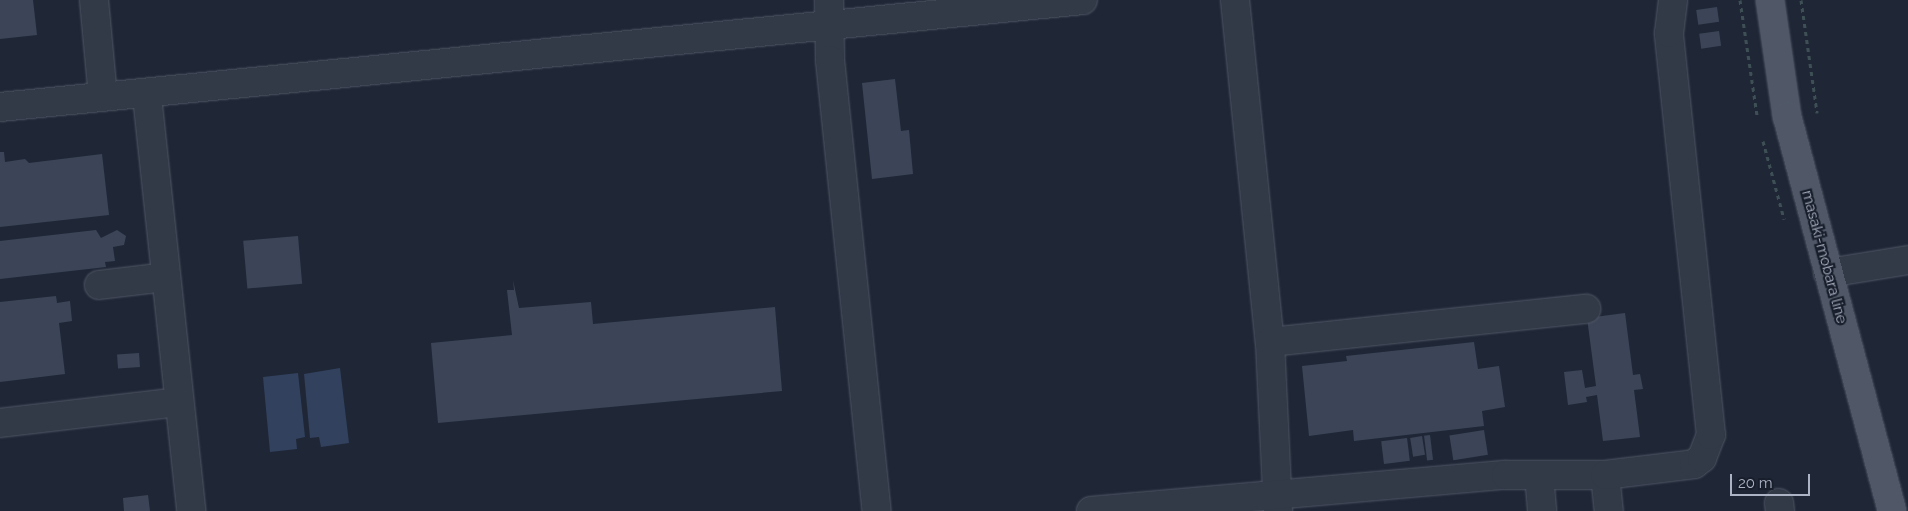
<!DOCTYPE html>
<html>
<head>
<meta charset="utf-8">
<style>
	body { margin:0 }
	#map { position:relative; width:1908px; height:511px; overflow:hidden; background:#1f2736; font-family:Raleway,sans-serif }
	div>[style] { position:absolute }
	.water>* { inset:0; background:#32415e }
	.building>* { inset:0; background:#3b4557; transform-origin:0 0 }
	.path>* { height:3px; margin-top:-1.5px; transform-origin:0; background:repeating-linear-gradient(90deg,#3e5055 0 4px,transparent 0 8px) }
	.roads { filter:drop-shadow(0 0 1px #505665) drop-shadow(0 0 1px #505665) }
	.minor>* { height:28px; margin:-14px; padding:0 14px; transform-origin:14px; border-radius:14px; background:#323947 }
	.major>* { height:28px; margin:-14px; padding:0 14px; transform-origin:14px; border-radius:14px; background:#505867 }
	span { translate:-50% -50%; white-space:nowrap; text-align:center; line-height:1.15; -webkit-text-stroke:4.5px #181e2b; paint-order:stroke }
	.street-label { font-size:15px; color:#acb3c4 }
	.scale { position:absolute; left:1730px; top:474px; width:80px; height:22px; box-sizing:border-box; border:2px solid #acb3c4; border-top:0; padding-left:6px; font-size:15px; line-height:18px; white-space:nowrap; color:#acb3c4; -webkit-text-stroke:4px #181e2b; paint-order:stroke }
</style>
</head>
<body>
<div id="map">
	<div class="water">
		<i style="clip-path:polygon(340px 368px,349px 443px,321px 447px,319px 437px,310px 438px,304px 374px)"></i>
		<i style="clip-path:polygon(298px 373px,305px 437px,296px 439px,297px 449px,270px 452px,263px 377px)"></i>
	</div>
	<div class="building">
		<i style="clip-path:polygon(0 0,33px 0,37px 35px,0 39px)"></i>
		<i style="left:1717px;top:7px;width:15px;height:21px;rotate:82deg"></i>
		<i style="left:1719px;top:31px;width:15px;height:20px;rotate:82deg"></i>
		<i style="clip-path:polygon(895px 79px,901px 131px,909px 130px,913px 174px,872px 179px,862px 83px)"></i>
		<i style="clip-path:polygon(0 152px,4px 152px,5px 162px,25px 159px,29px 163px,102px 154px,109px 215px,0 227px)"></i>
		<i style="clip-path:polygon(96px 230px,101px 238px,117px 230px,126px 236px,124px 245px,113px 247px,115px 261px,105px 262px,106px 267px,0 279px,0 241px)"></i>
		<i style="left:298px;top:236px;width:48px;height:55px;rotate:85deg"></i>
		<i style="clip-path:polygon(513px 280px,519px 308px,591px 302px,593px 324px,775px 307px,782px 391px,438px 423px,431px 343px,512px 335px,507px 290px,514px 290px)"></i>
		<i style="clip-path:polygon(56px 296px,57px 303px,70px 301px,72px 321px,59px 323px,65px 374px,0 382px,0 302px)"></i>
		<i style="clip-path:polygon(1625px 313px,1633px 375px,1640px 374px,1643px 389px,1634px 390px,1640px 437px,1603px 441px,1597px 395px,1586px 397px,1587px 402px,1568px 405px,1564px 372px,1582px 370px,1585px 388px,1596px 386px,1587px 318px)"></i>
		<i style="clip-path:polygon(1474px 342px,1478px 369px,1499px 366px,1505px 407px,1482px 411px,1484px 426px,1354px 441px,1353px 430px,1309px 436px,1302px 366px,1347px 361px,1346px 356px)"></i>
		<i style="left:139px;top:353px;width:14px;height:22px;rotate:86deg"></i>
		<i style="left:1484px;top:430px;width:25px;height:35px;rotate:81deg"></i>
		<i style="left:1430px;top:435px;width:25px;height:6px;rotate:83deg"></i>
		<i style="left:1422px;top:436px;width:19px;height:12px;rotate:81deg"></i>
		<i style="left:1407px;top:438px;width:23px;height:26px;rotate:83deg"></i>
		<i style="clip-path:polygon(148px 495px,150px 511px,124px 511px,123px 498px)"></i>
	</div>
	<div class="path">
		<i style="left:1740px;top:0;width:116px;rotate:81.6deg"></i>
		<i style="left:1801px;top:0;width:114px;rotate:81.9deg"></i>
		<i style="left:1763px;top:141px;width:81px;rotate:74.9deg"></i>
	</div>
	<div class="roads">
		<div class="minor">
			<i style="left:94px;top:0;width:97px;rotate:84.7deg"></i>
			<i style="left:829px;top:0;width:60px;rotate:89deg"></i>
			<i style="left:830px;top:60px;width:453px;rotate:84.1deg"></i>
			<i style="left:1235px;top:0;width:344px;rotate:84.2deg"></i>
			<i style="left:1270px;top:342px;width:169px;rotate:87.3deg"></i>
			<i style="left:147px;top:96px;width:417px;rotate:83.9deg"></i>
			<i style="left:0;top:107px;width:1088px;rotate:-5.64deg"></i>
			<i style="left:1828px;top:273px;width:81px;rotate:-9.2deg"></i>
			<i style="left:99px;top:285px;width:67px;rotate:-6.8deg"></i>
			<i style="left:1270px;top:342px;width:318px;rotate:-6deg"></i>
			<i style="left:0;top:423px;width:180px;rotate:-6.7deg"></i>
			<i style="left:1539px;top:475px;width:36px;rotate:85deg"></i>
			<i style="left:1605px;top:475px;width:36px;rotate:84deg"></i>
			<i style="left:1779px;top:503px;width:8px;rotate:83deg"></i>
			<i style="left:1091px;top:511px;width:417px;rotate:-5deg"></i>
			<i style="left:1506px;top:475px;width:99px"></i>
			<i style="left:1605px;top:475px;width:90px;rotate:-7deg"></i>
			<i style="left:1694px;top:464px;width:10px;rotate:-37deg"></i>
			<i style="left:1702px;top:458px;width:25px;rotate:-69deg"></i>
			<i style="left:1711px;top:435px;width:404px;rotate:-96deg"></i>
			<i style="left:1669px;top:33px;width:33px;rotate:-83deg"></i>
		</div>
		<div class="major">
			<i style="left:1770px;top:0;width:117px;rotate:81.7deg"></i>
			<i style="left:1787px;top:116px;width:409px;rotate:75.1deg"></i>
		</div>
	</div>
	<div class="street-label">
		<span style="left:1824px;top:257px;rotate:75deg">masaki-mobara line</span>
	</div>
	<div class="scale">20 m</div>
</div>
</body>
</html>
